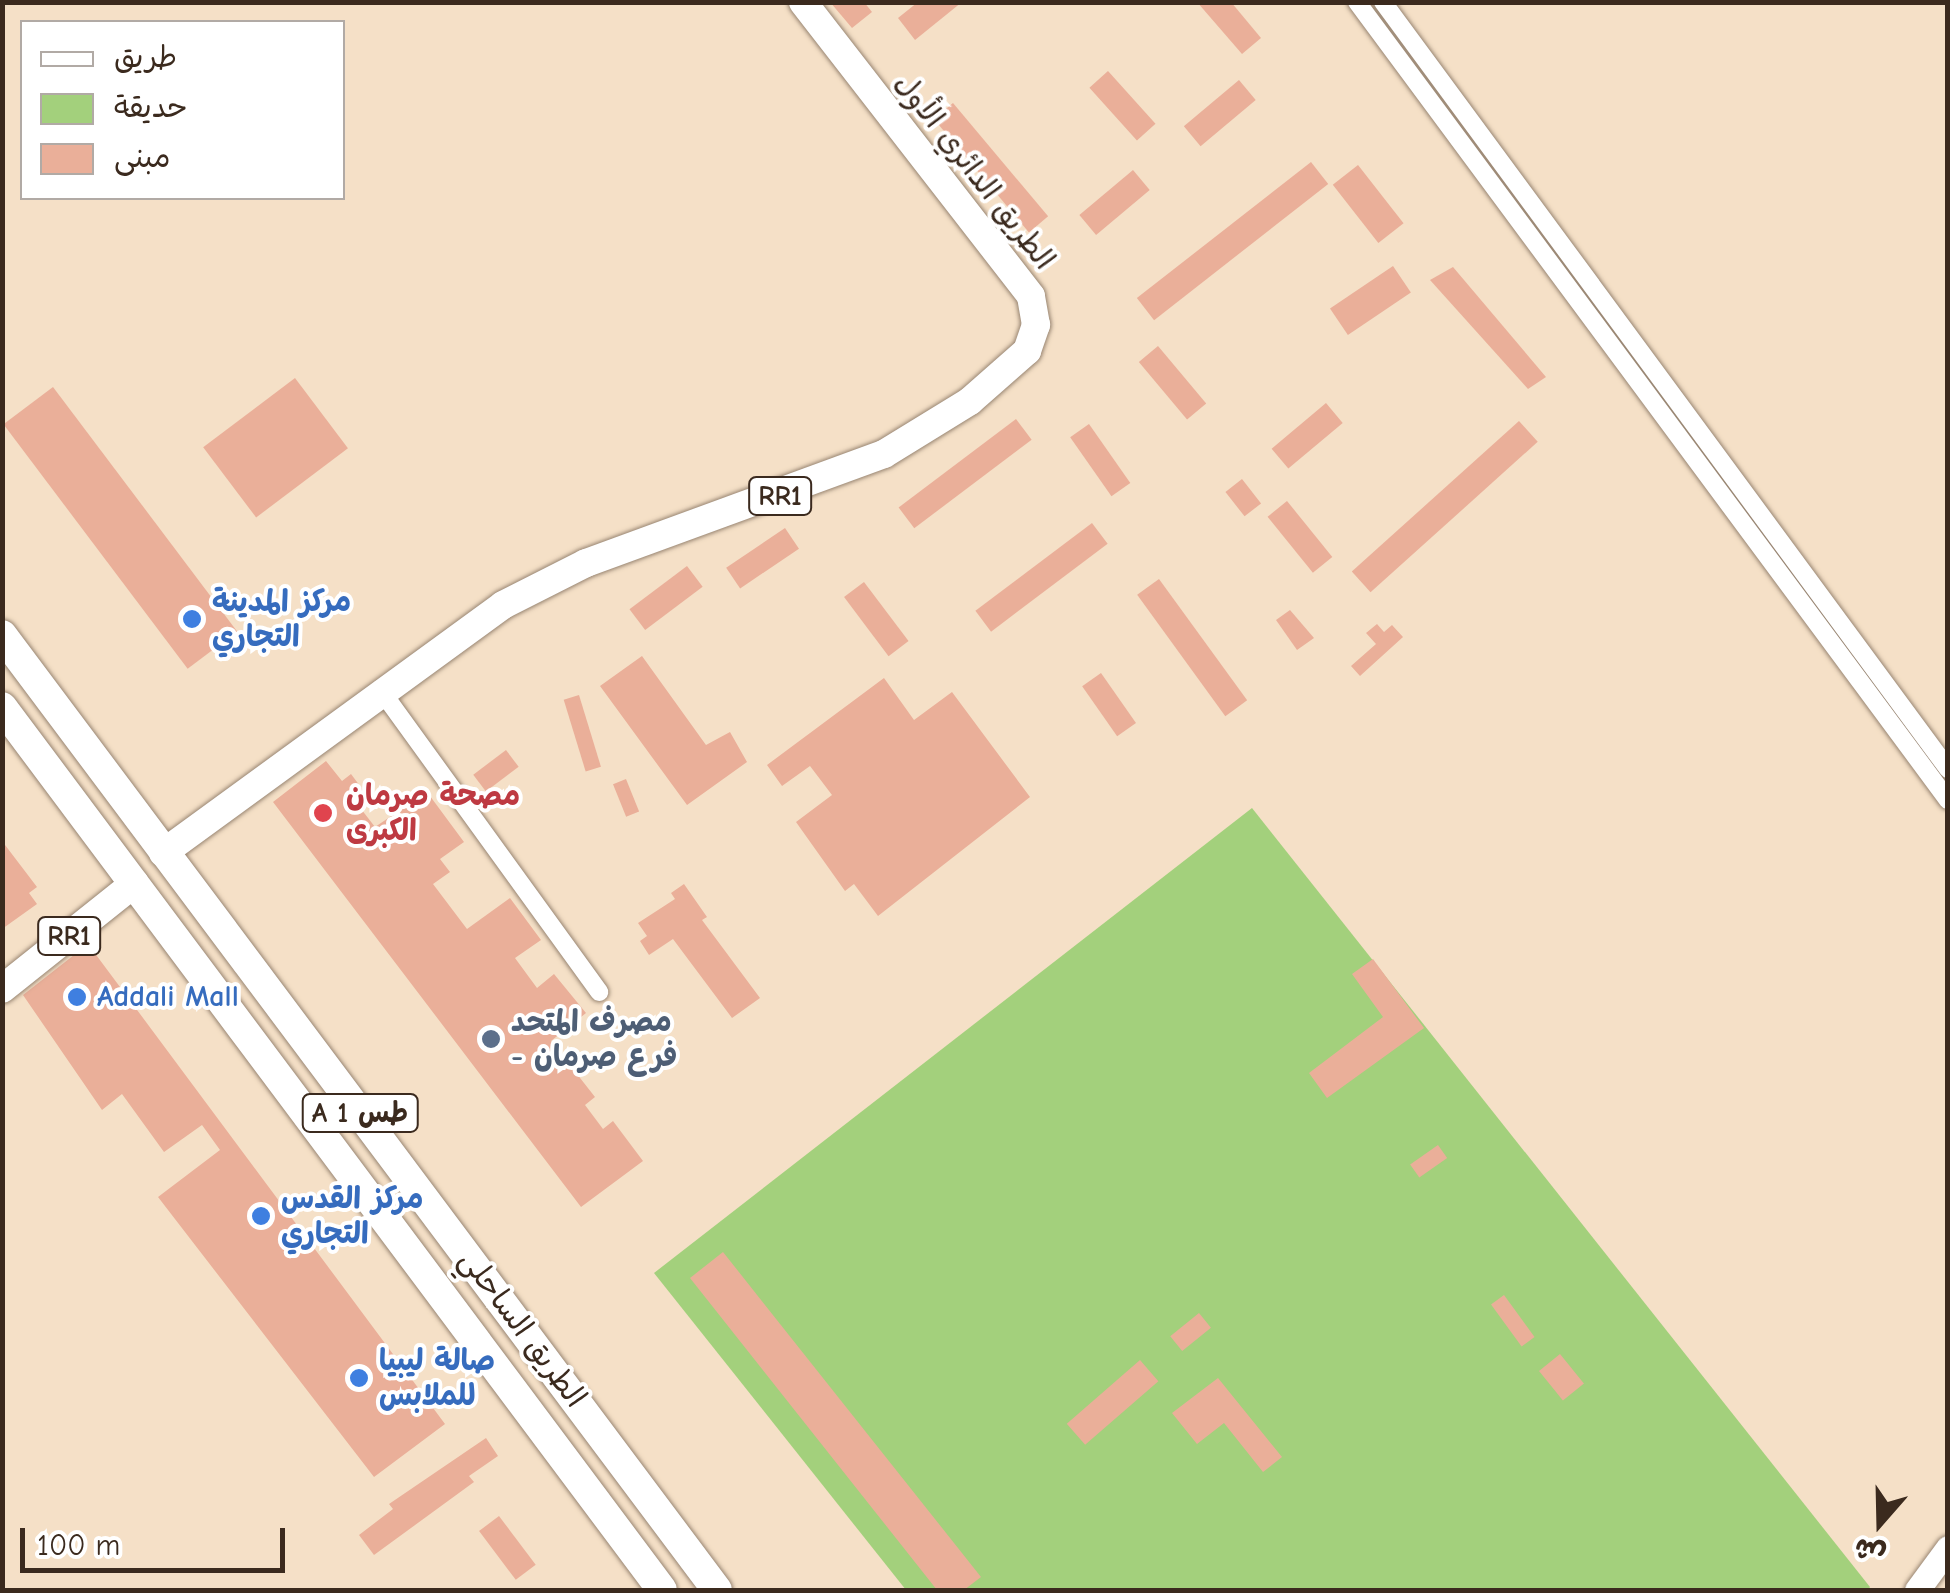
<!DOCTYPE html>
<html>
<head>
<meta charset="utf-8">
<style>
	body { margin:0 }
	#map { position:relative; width:1950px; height:1593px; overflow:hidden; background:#f5e0c7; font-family:"Comic Neue","Playpen Sans Arabic",sans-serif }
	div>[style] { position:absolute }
	.green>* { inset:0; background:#a3d07c }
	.building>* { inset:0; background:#eaaf99; transform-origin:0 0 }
	.roads { filter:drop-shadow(0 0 2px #988572) drop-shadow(0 0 2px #988572) }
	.minor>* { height:18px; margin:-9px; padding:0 9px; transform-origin:9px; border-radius:9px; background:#fff }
	.secondary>* { height:25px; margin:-12.5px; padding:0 12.5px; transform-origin:12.5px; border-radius:12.5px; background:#fff }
	.primary>* { height:28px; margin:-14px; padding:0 14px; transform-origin:14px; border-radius:14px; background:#fff }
	.trunk>* { height:30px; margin:-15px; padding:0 15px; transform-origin:15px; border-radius:15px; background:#fff }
	.dots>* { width:28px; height:28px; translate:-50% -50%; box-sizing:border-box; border:5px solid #fff; border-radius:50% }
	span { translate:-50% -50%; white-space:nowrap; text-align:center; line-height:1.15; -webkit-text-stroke:8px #fff; paint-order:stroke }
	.shield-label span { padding:2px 8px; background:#fff; border:2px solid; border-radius:8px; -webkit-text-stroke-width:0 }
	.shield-label { font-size:28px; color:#3b2a1e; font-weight:700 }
	.street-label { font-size:30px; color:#3b2a1e }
	.shop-label { font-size:30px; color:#366cbe; font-weight:700 }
	.left { translate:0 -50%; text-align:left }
	.health-label { font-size:30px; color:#be3a42; font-weight:700 }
	.service-label { font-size:30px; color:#4e5e75; font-weight:700 }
	.frame { position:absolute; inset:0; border:5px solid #3b2a1e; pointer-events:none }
	.legend { position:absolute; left:20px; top:20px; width:325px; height:180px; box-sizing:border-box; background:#fff; border:2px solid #b1aaa5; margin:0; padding:12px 18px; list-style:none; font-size:30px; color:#3b2a1e }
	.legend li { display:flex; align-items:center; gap:20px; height:50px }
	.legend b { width:50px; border:2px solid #b1aaa5 }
	.north { position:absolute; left:1830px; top:1473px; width:100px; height:100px; -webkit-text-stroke:8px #fff; paint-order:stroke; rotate:200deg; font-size:28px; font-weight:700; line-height:40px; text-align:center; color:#3b2a1e }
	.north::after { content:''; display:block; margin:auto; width:35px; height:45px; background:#3b2a1e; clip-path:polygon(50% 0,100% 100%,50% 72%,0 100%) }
	.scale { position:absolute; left:20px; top:1528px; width:265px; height:45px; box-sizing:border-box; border:5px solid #3b2a1e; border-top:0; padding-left:12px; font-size:30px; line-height:35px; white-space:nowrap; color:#3b2a1e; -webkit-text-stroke:8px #fff; paint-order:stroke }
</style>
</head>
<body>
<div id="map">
	<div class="green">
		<i style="clip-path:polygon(1252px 808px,1870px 1587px,1868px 1590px,906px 1590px,654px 1273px)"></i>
	</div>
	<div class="building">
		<i style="clip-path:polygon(830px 2px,864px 2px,872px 12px,852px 28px)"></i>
		<i style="clip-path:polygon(918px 2px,962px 2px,915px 40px,898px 18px)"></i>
		<i style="clip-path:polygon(1197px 2px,1231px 2px,1261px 38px,1242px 54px)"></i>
		<i style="left:1108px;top:71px;width:71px;height:25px;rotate:48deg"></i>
		<i style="left:1239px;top:80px;width:26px;height:72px;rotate:50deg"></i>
		<i style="left:953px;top:103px;width:148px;height:25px;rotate:50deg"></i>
		<i style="left:1311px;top:162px;width:28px;height:221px;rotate:52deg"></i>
		<i style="left:1358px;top:165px;width:74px;height:32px;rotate:52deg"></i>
		<i style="left:1133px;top:170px;width:26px;height:70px;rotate:50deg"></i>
		<i style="left:1393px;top:266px;width:32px;height:76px;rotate:56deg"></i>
		<i style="clip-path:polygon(1453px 267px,1546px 377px,1528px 389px,1430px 280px)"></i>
		<i style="left:1158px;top:346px;width:75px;height:25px;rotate:50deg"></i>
		<i style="left:295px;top:378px;width:88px;height:115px;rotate:53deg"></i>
		<i style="left:53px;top:387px;width:306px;height:62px;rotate:53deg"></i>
		<i style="left:1326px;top:403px;width:26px;height:71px;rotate:50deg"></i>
		<i style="left:1016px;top:419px;width:26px;height:147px;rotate:53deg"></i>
		<i style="left:1519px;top:421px;width:28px;height:225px;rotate:48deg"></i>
		<i style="left:1089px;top:424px;width:72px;height:23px;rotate:55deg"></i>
		<i style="left:1242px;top:479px;width:31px;height:21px;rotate:52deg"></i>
		<i style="left:1287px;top:501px;width:72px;height:25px;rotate:51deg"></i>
		<i style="left:1092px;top:523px;width:26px;height:146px;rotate:53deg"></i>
		<i style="left:785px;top:528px;width:25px;height:71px;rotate:56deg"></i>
		<i style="left:687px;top:566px;width:26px;height:72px;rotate:53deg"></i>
		<i style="left:1159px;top:579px;width:150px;height:27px;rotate:54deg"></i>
		<i style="left:864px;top:582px;width:74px;height:25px;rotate:53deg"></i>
		<i style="clip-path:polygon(1290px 610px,1314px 638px,1297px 650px,1276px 620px)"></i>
		<i style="clip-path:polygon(1377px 624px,1384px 632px,1392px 625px,1403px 637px,1360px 676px,1351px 666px,1376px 644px,1366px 633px)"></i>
		<i style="clip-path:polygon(642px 656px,706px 745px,730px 732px,747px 762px,687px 805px,600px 686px)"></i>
		<i style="left:1101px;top:673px;width:61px;height:23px;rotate:55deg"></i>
		<i style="clip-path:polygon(884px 678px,914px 720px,952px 692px,1030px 797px,878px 916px,854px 884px,845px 891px,796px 822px,832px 795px,810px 766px,782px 786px,767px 765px)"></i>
		<i style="left:579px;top:695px;width:75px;height:16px;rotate:73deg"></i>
		<i style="left:506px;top:750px;width:21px;height:41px;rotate:53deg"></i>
		<i style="clip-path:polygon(326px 761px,342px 781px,351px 774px,369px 798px,358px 805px,375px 827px,427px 792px,464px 842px,440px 859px,450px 872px,433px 884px,467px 929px,510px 898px,541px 940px,515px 958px,537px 988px,554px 974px,586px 1013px,551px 1041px,595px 1097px,585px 1105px,603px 1129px,613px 1121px,643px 1161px,581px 1207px,273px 802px)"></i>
		<i style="left:626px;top:779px;width:35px;height:14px;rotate:68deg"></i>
		<i style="clip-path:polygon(2px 841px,37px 887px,29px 893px,37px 904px,2px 929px)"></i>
		<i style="clip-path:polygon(684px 884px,707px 917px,702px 920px,760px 998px,732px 1018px,673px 939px,649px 955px,640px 941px,647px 936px,638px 923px,675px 899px,671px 893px)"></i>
		<i style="clip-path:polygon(88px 944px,445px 1424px,374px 1477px,158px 1197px,220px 1150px,202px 1125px,164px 1152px,122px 1094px,102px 1110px,23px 995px)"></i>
		<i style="clip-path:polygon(1373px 959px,1424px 1028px,1327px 1098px,1309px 1073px,1383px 1017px,1352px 974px)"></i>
		<i style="left:1438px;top:1145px;width:16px;height:34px;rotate:55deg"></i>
		<i style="clip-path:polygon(723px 1252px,981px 1577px,964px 1590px,937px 1590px,690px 1278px)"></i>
		<i style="left:1504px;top:1295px;width:52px;height:16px;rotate:54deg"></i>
		<i style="left:1199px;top:1313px;width:19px;height:37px;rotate:51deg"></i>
		<i style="left:1560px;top:1354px;width:38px;height:27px;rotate:51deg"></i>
		<i style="left:1140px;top:1360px;width:28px;height:97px;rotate:49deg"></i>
		<i style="clip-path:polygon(1218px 1378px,1282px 1457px,1263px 1472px,1224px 1423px,1197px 1444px,1172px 1413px)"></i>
		<i style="clip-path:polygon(486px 1438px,498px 1456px,469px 1476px,474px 1482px,374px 1555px,359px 1535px,393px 1509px,389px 1504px)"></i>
		<i style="left:499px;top:1516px;width:61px;height:25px;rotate:53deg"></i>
	</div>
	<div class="roads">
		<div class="minor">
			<i style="left:1357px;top:2px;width:993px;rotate:53.48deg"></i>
			<i style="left:1383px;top:2px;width:953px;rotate:53.62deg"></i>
			<i style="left:380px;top:689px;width:374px;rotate:54.1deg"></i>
		</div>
		<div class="secondary">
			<i style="left:1917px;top:1590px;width:52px;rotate:-53.6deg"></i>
		</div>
		<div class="primary">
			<i style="left:163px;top:853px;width:421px;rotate:-36.1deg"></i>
			<i style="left:503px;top:605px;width:93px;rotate:-26.8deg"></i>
			<i style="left:586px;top:563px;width:317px;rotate:-20.1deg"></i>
			<i style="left:884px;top:454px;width:101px;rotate:-31.6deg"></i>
			<i style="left:970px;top:401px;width:76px;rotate:-41.3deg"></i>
			<i style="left:1027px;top:351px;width:28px;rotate:-71deg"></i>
			<i style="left:1036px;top:325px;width:29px;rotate:-100deg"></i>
			<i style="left:1031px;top:296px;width:372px;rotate:-127.8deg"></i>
			<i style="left:2px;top:989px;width:170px;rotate:-38.6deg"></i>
		</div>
		<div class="trunk">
			<i style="left:2px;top:635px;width:1193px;rotate:53.18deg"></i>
			<i style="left:2px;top:707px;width:1102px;rotate:53.22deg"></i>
		</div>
	</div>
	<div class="dots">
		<i style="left:192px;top:619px;background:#3f7fe0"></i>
		<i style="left:323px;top:813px;background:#e0444e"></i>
		<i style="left:77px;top:997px;background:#3f7fe0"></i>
		<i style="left:491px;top:1039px;background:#5c6f8a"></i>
		<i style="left:261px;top:1216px;background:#3f7fe0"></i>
		<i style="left:359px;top:1378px;background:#3f7fe0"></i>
	</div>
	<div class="shield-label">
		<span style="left:780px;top:496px">RR1</span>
		<span style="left:69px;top:936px">RR1</span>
		<span style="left:360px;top:1113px">A 1 طس</span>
	</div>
	<div class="street-label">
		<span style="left:974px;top:172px;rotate:52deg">الطريق الدائري الأول</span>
		<span style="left:522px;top:1329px;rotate:53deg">الطريق الساحلي</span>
	</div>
	<div class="shop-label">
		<span class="left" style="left:212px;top:619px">مركز المدينة<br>التجاري</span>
		<span class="left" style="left:97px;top:997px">Addali Mall</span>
		<span class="left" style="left:281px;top:1216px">مركز القدس<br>التجاري</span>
		<span class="left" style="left:379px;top:1378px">صالة ليبيا<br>للملابس</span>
	</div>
	<div class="health-label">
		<span class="left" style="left:346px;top:813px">مصحة صرمان<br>الكبرى</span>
	</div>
	<div class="service-label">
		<span class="left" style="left:511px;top:1039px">مصرف المتحد<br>- فرع صرمان</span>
	</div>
	<div class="frame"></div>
	<ul class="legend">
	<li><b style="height:12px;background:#fff"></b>طريق</li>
	<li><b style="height:28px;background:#a3d07c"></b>حديقة</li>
	<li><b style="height:28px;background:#eaaf99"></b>مبنى</li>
	</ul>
	<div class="north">ش</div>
	<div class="scale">100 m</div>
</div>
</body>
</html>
